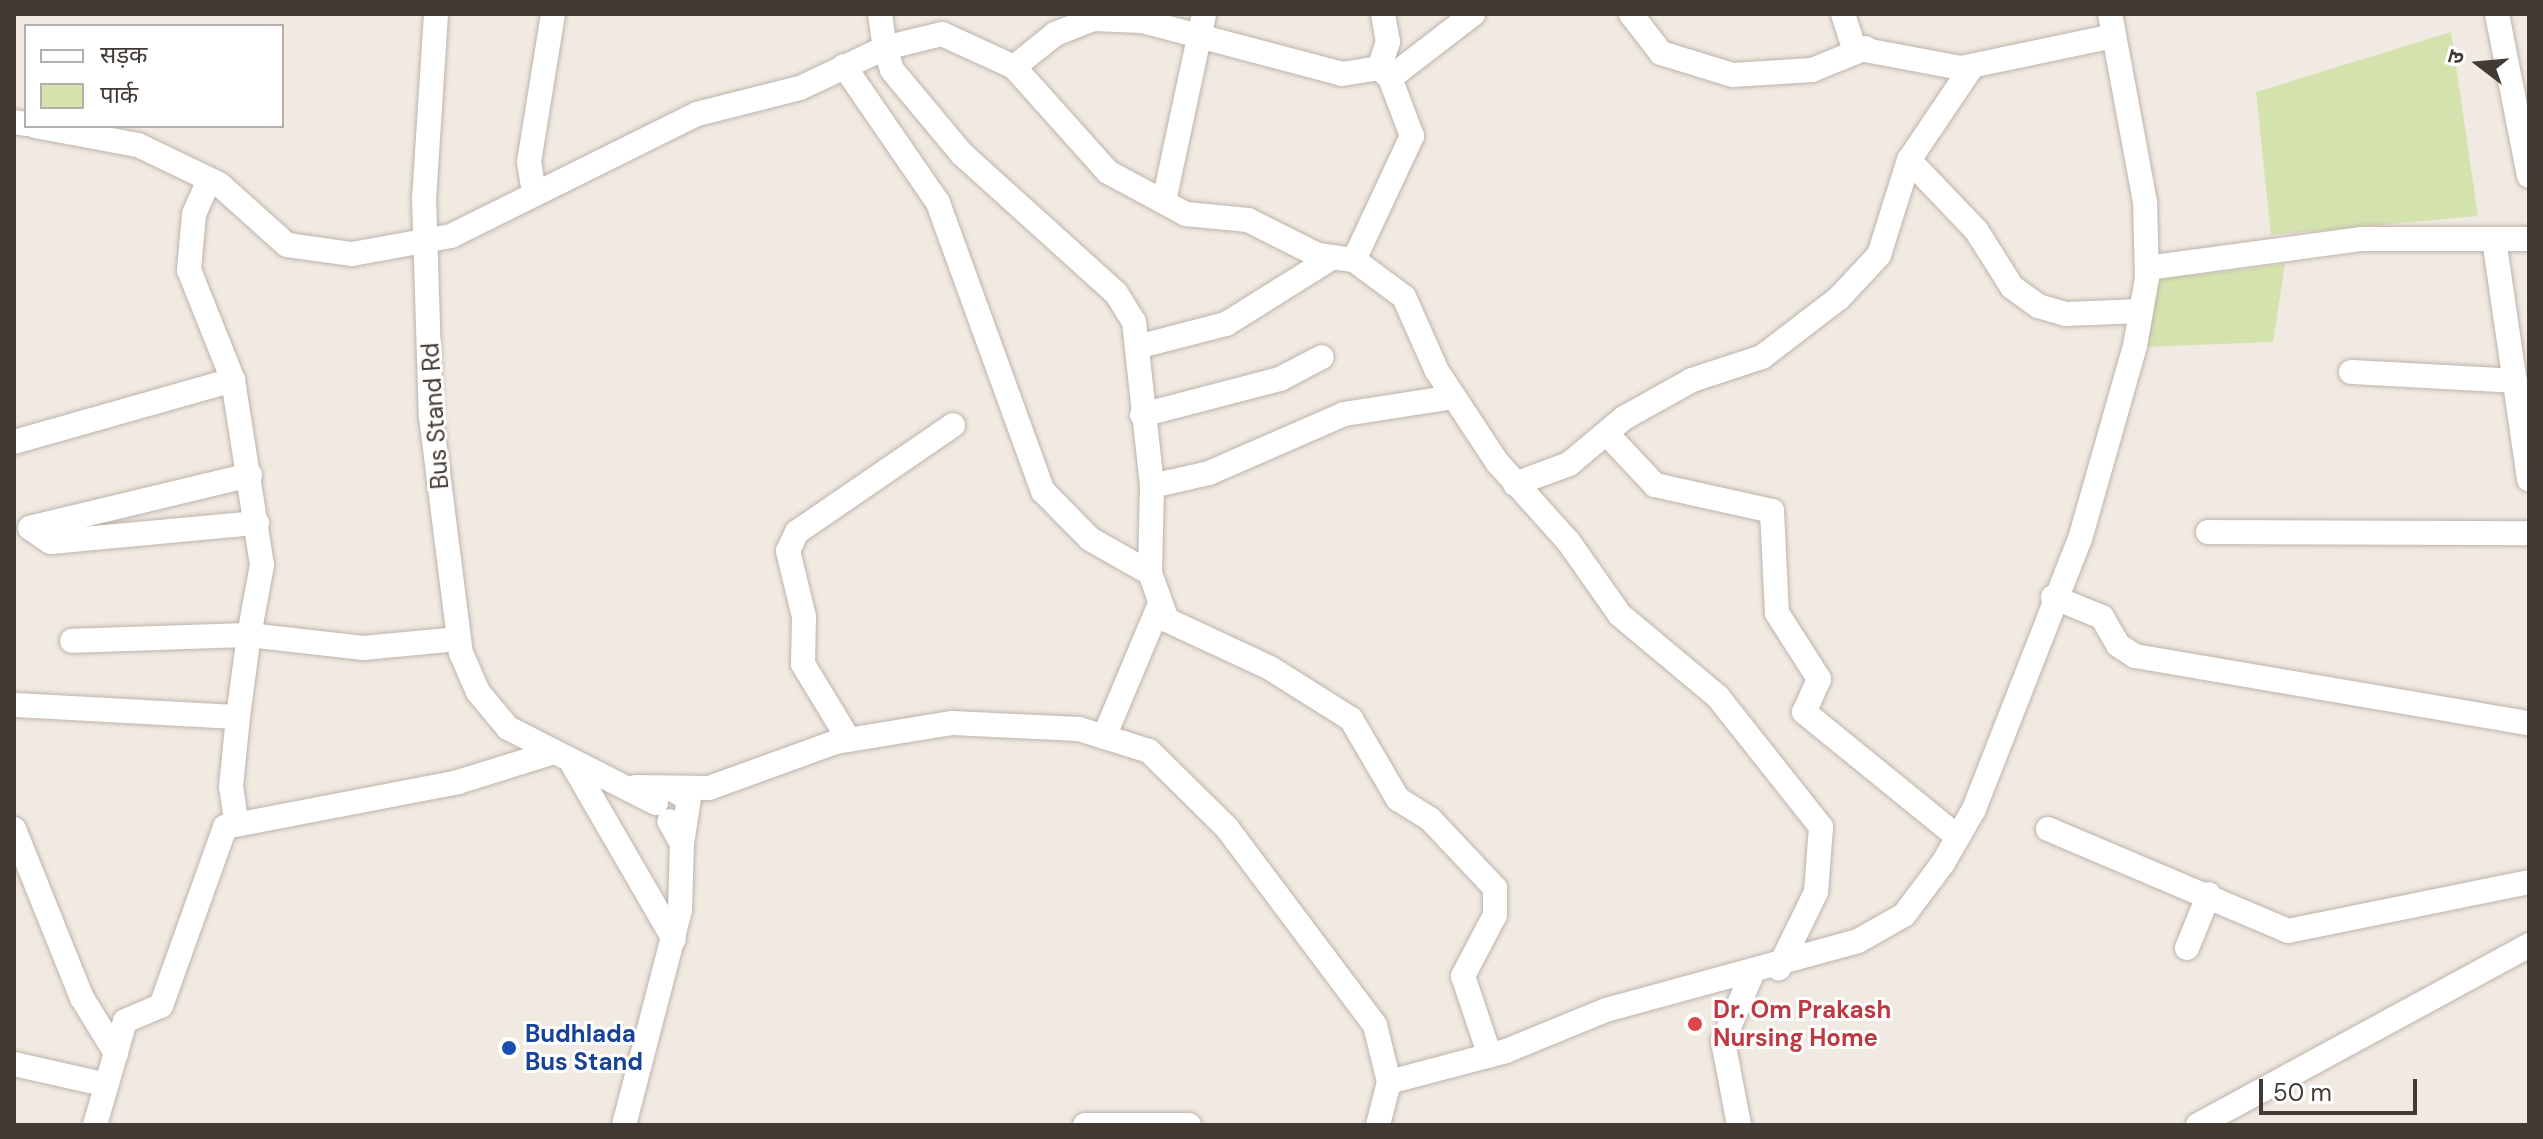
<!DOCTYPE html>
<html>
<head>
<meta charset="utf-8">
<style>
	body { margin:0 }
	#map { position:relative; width:2543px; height:1139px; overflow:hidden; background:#f0eae3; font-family:"DM Sans","Noto Sans Devanagari",sans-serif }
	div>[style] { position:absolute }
	.green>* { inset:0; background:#d4e3ae }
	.roads { filter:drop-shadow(0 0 2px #beb3aa) drop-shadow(0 0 2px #beb3aa) }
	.minor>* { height:24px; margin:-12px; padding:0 12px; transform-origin:12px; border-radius:12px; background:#fff }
	.dots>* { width:22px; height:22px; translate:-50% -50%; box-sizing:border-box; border:4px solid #fff; border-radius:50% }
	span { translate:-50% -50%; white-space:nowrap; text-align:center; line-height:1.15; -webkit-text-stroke:6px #fff; paint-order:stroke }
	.street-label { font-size:24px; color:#423a34 }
	.health-label { font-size:24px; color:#be3a42; font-weight:700 }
	.left { translate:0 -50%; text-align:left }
	.transit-label { font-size:24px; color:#164399; font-weight:700 }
	.frame { position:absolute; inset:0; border:16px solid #423a34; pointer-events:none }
	.legend { position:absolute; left:24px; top:24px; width:260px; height:104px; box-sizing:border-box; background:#fff; border:2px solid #b3b0ae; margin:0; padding:10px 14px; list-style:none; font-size:24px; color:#423a34 }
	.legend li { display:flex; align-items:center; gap:16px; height:40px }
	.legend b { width:40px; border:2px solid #b3b0ae }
	.north { position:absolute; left:2439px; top:24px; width:80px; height:80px; -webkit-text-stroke:6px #fff; paint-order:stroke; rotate:286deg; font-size:22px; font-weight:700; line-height:32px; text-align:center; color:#423a34 }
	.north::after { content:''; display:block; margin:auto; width:28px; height:36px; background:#423a34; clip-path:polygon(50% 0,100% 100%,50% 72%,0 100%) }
	.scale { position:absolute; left:2259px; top:1079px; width:158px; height:36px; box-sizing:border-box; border:4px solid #423a34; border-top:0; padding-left:10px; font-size:24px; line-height:28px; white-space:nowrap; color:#423a34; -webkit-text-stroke:6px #fff; paint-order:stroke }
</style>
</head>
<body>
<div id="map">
	<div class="green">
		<i style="clip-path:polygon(2451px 32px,2478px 216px,2271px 235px,2256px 92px)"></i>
		<i style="clip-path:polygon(2285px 264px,2273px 342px,2142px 347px,2154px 280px)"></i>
	</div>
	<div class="roads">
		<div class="minor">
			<i style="left:436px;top:14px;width:184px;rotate:93.7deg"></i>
			<i style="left:424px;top:198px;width:219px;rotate:88.2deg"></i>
			<i style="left:431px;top:417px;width:238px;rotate:82.8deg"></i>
			<i style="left:461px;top:653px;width:43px;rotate:66.4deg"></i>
			<i style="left:478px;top:692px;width:47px;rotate:50.2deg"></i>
			<i style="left:508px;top:728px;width:166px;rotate:26.9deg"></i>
			<i style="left:880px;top:14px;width:34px;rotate:82deg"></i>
			<i style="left:885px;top:48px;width:59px;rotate:-13.8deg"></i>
			<i style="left:942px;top:34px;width:79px;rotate:24.6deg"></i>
			<i style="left:1014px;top:67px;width:141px;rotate:48.2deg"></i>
			<i style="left:1108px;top:172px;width:89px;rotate:28.3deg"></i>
			<i style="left:1186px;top:214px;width:62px;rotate:5.5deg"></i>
			<i style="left:1248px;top:220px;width:78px;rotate:26.6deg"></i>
			<i style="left:1318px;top:255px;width:36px;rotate:8deg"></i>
			<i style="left:1354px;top:260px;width:62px;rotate:36.5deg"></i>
			<i style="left:1404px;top:297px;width:81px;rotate:66deg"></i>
			<i style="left:1437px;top:371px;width:109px;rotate:56.6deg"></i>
			<i style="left:1497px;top:462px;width:106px;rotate:48.1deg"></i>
			<i style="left:1568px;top:541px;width:90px;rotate:54.9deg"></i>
			<i style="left:1620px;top:615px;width:128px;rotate:39.9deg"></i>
			<i style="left:1718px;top:697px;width:166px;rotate:51.6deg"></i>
			<i style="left:1821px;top:827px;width:65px;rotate:94.4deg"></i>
			<i style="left:1816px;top:892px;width:85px;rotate:116deg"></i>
			<i style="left:1383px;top:14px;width:28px;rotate:80deg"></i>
			<i style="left:1388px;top:42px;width:28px;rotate:109deg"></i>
			<i style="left:1379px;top:68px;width:15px;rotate:42deg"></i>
			<i style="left:1631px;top:14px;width:49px;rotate:52.4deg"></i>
			<i style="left:1661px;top:53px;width:75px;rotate:17deg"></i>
			<i style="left:1733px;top:75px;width:79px;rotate:-3.6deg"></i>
			<i style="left:1812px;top:70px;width:58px;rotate:-22.2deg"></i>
			<i style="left:1843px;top:14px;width:36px;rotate:72deg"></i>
			<i style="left:1854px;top:48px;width:109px;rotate:10.6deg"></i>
			<i style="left:1961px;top:68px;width:156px;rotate:-11.8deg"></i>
			<i style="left:2497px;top:14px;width:165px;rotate:78.8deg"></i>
			<i style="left:844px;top:66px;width:166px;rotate:55.5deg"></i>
			<i style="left:938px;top:203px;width:307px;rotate:70deg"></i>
			<i style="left:1043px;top:491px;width:67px;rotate:45.6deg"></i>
			<i style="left:1090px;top:539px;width:69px;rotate:29.5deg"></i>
			<i style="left:1014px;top:67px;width:53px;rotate:-38.8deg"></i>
			<i style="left:1055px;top:34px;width:41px;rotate:-21.5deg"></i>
			<i style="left:1093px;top:19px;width:49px;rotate:2.3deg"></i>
			<i style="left:1142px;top:21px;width:207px;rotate:14.8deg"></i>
			<i style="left:1342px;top:74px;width:37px;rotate:-9deg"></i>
			<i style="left:14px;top:122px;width:12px;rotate:9deg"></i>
			<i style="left:35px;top:126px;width:105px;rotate:10.5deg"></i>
			<i style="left:138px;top:145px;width:90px;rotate:25.7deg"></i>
			<i style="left:219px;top:184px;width:91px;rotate:41.9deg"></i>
			<i style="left:287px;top:245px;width:66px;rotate:7.9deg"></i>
			<i style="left:352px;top:254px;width:101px;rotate:-10.3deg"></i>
			<i style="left:451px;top:236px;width:275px;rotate:-26.4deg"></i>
			<i style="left:697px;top:114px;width:106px;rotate:-14.2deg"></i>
			<i style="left:800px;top:88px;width:94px;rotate:-25.2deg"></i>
			<i style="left:885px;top:48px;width:23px;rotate:72deg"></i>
			<i style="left:892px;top:70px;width:109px;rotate:50.2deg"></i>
			<i style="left:962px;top:154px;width:207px;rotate:42.1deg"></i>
			<i style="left:1116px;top:293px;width:34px;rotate:58deg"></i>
			<i style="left:1134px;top:322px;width:165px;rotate:83.7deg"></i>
			<i style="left:1152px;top:486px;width:87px;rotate:91.3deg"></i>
			<i style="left:1150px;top:573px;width:50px;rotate:70.1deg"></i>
			<i style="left:1167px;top:620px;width:114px;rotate:25deg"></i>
			<i style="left:1270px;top:668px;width:96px;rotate:32.2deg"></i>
			<i style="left:1351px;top:719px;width:93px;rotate:59.6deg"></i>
			<i style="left:1398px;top:799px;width:38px;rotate:32deg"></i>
			<i style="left:1430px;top:819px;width:95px;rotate:46.7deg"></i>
			<i style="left:1495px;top:888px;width:27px;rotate:90deg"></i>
			<i style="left:1495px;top:915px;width:69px;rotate:117.7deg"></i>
			<i style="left:1463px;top:976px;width:84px;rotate:71.4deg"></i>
			<i style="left:1909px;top:160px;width:97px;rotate:46.3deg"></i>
			<i style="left:1976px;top:230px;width:67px;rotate:57.7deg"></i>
			<i style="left:2012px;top:287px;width:32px;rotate:36deg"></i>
			<i style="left:2038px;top:306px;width:29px;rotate:16deg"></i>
			<i style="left:2066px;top:314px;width:75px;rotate:-2.3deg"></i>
			<i style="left:534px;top:193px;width:31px;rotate:-99deg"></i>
			<i style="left:529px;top:162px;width:150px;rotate:-80.8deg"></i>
			<i style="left:1164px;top:201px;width:191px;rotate:-77.9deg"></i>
			<i style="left:2494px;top:239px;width:243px;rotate:81.7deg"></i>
			<i style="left:1354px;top:260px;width:137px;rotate:-64.9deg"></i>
			<i style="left:1412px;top:136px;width:62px;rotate:-110.8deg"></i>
			<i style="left:1390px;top:78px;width:105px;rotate:-37.6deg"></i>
			<i style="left:2147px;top:268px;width:217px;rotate:-7.7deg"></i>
			<i style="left:2362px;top:239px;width:167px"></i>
			<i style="left:1137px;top:347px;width:92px;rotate:-14.5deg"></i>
			<i style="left:1226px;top:324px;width:126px;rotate:-32.1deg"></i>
			<i style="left:2351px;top:372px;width:164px;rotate:3.1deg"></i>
			<i style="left:233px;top:380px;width:187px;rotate:81.1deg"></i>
			<i style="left:262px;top:565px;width:71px;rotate:100.5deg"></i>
			<i style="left:249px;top:635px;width:115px;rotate:6.5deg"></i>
			<i style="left:363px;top:648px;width:96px;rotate:-5.4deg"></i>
			<i style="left:1142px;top:415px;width:143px;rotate:-14.6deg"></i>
			<i style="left:1280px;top:379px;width:47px;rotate:-27.6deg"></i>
			<i style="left:1608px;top:435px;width:69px;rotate:46.8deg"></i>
			<i style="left:1655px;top:485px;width:120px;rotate:12.5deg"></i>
			<i style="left:1772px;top:511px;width:102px;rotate:87.2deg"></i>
			<i style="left:1777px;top:613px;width:78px;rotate:57.5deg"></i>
			<i style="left:1819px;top:679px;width:36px;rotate:114deg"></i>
			<i style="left:1804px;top:712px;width:198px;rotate:39.1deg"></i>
			<i style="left:14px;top:442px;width:228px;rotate:-15.8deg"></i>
			<i style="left:233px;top:380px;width:118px;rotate:-111.8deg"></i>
			<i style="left:189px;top:270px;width:56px;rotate:-84.9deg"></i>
			<i style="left:194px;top:214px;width:37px;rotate:-66deg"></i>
			<i style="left:250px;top:475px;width:226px;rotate:166.5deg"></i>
			<i style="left:30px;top:528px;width:25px;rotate:34deg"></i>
			<i style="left:51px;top:542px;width:207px;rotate:-5.3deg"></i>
			<i style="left:1515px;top:484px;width:58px;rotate:-20.3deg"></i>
			<i style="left:1569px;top:464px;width:72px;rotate:-39.9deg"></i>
			<i style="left:1624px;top:418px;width:78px;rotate:-29.2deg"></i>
			<i style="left:1692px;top:380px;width:74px;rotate:-18.2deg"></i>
			<i style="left:1762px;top:357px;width:97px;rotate:-37.5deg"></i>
			<i style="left:1839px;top:298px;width:59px;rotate:-47.1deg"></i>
			<i style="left:1879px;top:255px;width:100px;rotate:-72.5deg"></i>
			<i style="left:1909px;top:160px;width:111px;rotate:-56deg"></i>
			<i style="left:1152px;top:486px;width:58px;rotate:-12.8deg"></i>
			<i style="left:1209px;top:473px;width:147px;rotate:-23.6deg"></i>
			<i style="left:1344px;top:414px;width:111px;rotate:-8.8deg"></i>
			<i style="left:2208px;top:532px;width:321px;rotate:0.2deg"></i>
			<i style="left:2053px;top:597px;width:53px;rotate:22.2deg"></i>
			<i style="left:2102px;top:617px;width:32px;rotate:60deg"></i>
			<i style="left:2118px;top:645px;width:20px;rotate:33deg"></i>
			<i style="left:2135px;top:656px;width:400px;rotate:9.7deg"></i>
			<i style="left:14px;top:705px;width:224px;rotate:3.1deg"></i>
			<i style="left:238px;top:717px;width:83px;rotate:-82.4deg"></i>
			<i style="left:249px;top:635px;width:177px;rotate:178.1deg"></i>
			<i style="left:1104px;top:737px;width:142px;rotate:-67.2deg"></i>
			<i style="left:849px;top:740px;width:89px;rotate:-121.2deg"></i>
			<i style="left:803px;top:664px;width:47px;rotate:-88.8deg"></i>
			<i style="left:804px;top:617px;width:68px;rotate:-103.6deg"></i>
			<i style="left:788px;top:551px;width:21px;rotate:-65deg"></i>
			<i style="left:797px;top:532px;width:189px;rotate:-34.4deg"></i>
			<i style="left:573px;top:765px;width:201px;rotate:59.9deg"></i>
			<i style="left:636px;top:787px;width:73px;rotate:0.8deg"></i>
			<i style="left:709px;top:788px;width:135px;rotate:-19.9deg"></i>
			<i style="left:836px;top:742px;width:118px;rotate:-9.3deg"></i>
			<i style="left:952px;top:723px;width:127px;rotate:2.7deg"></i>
			<i style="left:1079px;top:729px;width:73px;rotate:17.4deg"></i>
			<i style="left:1149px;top:751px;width:110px;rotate:44.6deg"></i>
			<i style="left:1227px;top:828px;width:246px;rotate:53.1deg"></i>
			<i style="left:1375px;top:1025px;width:59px;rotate:76.2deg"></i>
			<i style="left:1389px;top:1082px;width:44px;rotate:104.3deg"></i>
			<i style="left:669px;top:788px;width:22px;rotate:27deg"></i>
			<i style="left:689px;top:798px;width:47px;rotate:98.7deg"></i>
			<i style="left:236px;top:821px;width:34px;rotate:-98deg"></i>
			<i style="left:231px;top:787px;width:70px;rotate:-84.3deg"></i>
			<i style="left:14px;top:829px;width:182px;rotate:68.1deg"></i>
			<i style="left:82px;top:998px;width:65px;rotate:58.3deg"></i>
			<i style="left:2048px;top:829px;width:261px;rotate:23deg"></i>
			<i style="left:2288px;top:931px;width:246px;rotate:-11.5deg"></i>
			<i style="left:2187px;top:948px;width:58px;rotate:-67.8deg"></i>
			<i style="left:14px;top:1064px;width:95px;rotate:12.7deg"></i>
			<i style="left:1389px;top:1082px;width:121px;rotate:-14.8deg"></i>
			<i style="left:1506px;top:1051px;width:108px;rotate:-22.3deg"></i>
			<i style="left:1606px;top:1010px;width:261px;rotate:-15.3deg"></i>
			<i style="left:1858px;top:941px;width:53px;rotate:-29.5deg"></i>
			<i style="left:1904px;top:915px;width:65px;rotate:-53.1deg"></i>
			<i style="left:1943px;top:863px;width:62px;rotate:-60.1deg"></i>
			<i style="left:1974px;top:809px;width:290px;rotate:-68.6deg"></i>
			<i style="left:2080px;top:539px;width:201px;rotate:-74.1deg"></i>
			<i style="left:2135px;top:346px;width:69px;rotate:-80deg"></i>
			<i style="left:2147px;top:278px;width:76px;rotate:-91.5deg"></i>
			<i style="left:2145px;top:202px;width:191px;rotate:-100.5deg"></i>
			<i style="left:95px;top:1125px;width:108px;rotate:-73.9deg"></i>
			<i style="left:125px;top:1021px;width:39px;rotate:-23deg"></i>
			<i style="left:161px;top:1006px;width:190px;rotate:-70.3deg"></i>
			<i style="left:225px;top:827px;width:237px;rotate:-10.9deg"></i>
			<i style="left:458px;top:782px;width:97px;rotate:-17.3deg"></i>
			<i style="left:624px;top:1125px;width:222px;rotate:-75.4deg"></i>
			<i style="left:680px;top:910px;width:66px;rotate:-88.3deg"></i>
			<i style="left:682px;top:844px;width:26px;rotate:-119deg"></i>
			<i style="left:1085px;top:1125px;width:104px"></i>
			<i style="left:1739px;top:1125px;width:86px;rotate:-100.8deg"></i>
			<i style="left:1723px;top:1041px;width:73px;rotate:-66.6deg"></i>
			<i style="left:2198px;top:1125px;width:377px;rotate:-28.5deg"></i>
		</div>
	</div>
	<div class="dots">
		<i style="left:1695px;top:1024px;background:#e0444e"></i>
		<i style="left:509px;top:1048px;background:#1a4fb4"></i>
	</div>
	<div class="street-label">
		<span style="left:435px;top:416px;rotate:-94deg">Bus Stand Rd</span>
	</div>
	<div class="health-label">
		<span class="left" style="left:1713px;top:1024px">Dr. Om Prakash<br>Nursing Home</span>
	</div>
	<div class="transit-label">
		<span class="left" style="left:525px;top:1048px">Budhlada<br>Bus Stand</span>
	</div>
	<div class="frame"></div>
	<ul class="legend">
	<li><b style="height:10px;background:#fff"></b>सड़क</li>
	<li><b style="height:22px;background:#d4e3ae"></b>पार्क</li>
	</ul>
	<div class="north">उ</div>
	<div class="scale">50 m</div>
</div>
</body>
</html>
